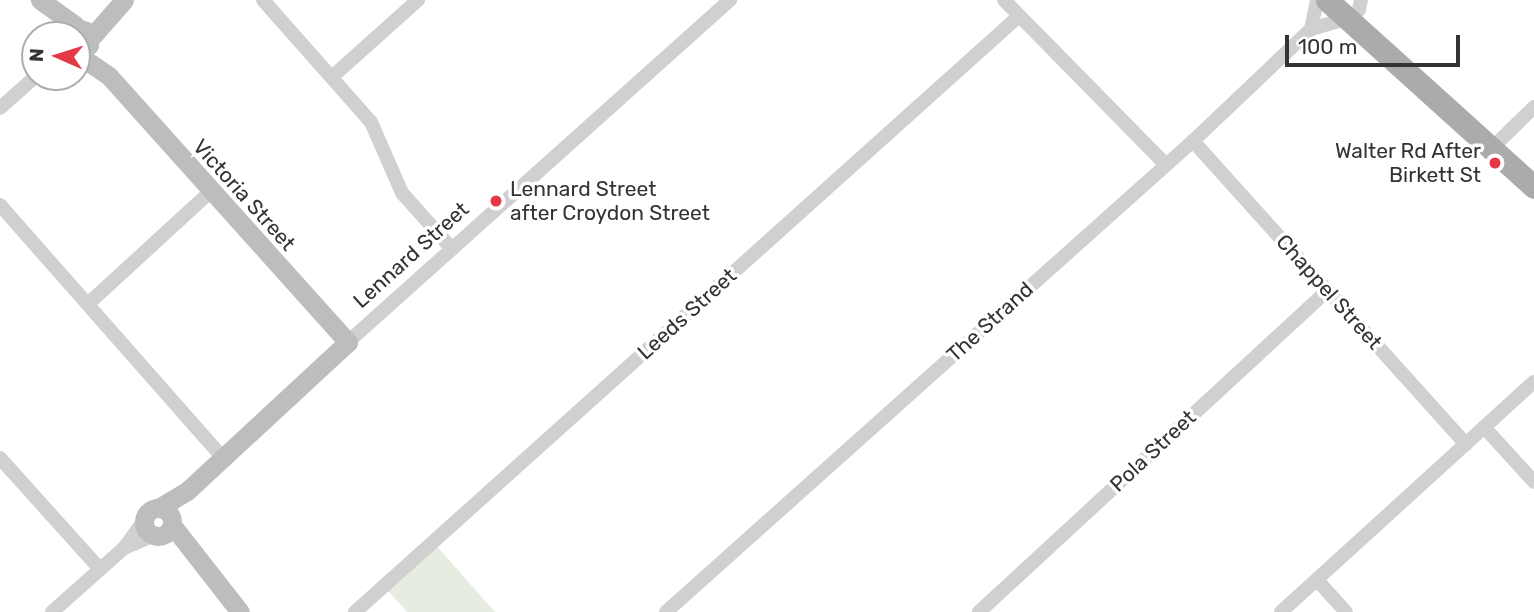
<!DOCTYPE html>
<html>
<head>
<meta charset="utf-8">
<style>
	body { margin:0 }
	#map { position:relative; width:1534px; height:612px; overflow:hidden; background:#fff; font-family:Rubik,sans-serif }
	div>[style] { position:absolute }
	.green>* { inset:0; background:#e6ecdf }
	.street>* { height:14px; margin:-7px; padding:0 7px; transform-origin:7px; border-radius:7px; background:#d0d0d0 }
	.secondary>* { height:19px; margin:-9.5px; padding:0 9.5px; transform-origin:9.5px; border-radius:9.5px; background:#bdbdbd }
	.secondary>.ring { margin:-9.5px; padding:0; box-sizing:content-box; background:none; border:19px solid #bdbdbd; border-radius:50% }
	.primary>* { height:23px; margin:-11.5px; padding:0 11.5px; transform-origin:11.5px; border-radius:11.5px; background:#ababab }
	.dots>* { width:19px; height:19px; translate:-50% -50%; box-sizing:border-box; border:4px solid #fff; border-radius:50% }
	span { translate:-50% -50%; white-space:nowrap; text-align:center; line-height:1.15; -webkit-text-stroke:7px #fff; paint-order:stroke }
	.poi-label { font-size:21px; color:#333 }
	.right { translate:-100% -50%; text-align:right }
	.left { translate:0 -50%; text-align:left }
	.street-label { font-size:21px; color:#333 }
	.north { position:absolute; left:21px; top:21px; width:70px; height:70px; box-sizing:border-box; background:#fff; border:2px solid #adadad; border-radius:50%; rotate:273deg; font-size:19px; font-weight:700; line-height:28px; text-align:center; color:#333 }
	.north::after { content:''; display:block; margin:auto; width:24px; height:32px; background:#e63946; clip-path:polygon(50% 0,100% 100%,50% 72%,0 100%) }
	.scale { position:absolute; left:1285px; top:35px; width:175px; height:32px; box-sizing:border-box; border:4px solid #333; border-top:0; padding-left:9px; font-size:21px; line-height:24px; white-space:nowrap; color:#333; -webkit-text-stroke:5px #fff; paint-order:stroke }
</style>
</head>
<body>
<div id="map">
	<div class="green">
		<i style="clip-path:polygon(433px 542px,495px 612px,407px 612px,384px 586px)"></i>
	</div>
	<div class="street">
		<i style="left:263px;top:0;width:163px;rotate:48.5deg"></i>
		<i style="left:371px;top:122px;width:77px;rotate:66.4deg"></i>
		<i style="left:402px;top:193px;width:75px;rotate:48.2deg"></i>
		<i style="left:1004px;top:0;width:231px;rotate:45.5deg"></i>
		<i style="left:1359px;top:10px;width:10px;rotate:-79deg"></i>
		<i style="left:1311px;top:29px;width:30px;rotate:-78deg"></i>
		<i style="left:333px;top:76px;width:114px;rotate:-41.8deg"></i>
		<i style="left:0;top:108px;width:47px;rotate:-41.5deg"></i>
		<i style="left:1193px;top:141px;width:408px;rotate:48deg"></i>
		<i style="left:1491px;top:149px;width:60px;rotate:-44.3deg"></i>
		<i style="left:0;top:205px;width:334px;rotate:48.6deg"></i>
		<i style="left:89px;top:303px;width:164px;rotate:-42.5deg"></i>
		<i style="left:348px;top:342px;width:513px;rotate:-41.84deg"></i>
		<i style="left:1484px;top:427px;width:74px;rotate:47.7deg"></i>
		<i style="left:0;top:458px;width:149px;rotate:48deg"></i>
		<i style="left:124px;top:548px;width:33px;rotate:-23deg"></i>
		<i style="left:1317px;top:580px;width:43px;rotate:47.8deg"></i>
		<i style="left:52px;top:612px;width:96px;rotate:-41.6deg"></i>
		<i style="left:124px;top:548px;width:34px;rotate:-54deg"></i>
		<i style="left:355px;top:612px;width:892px;rotate:-41.91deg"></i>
		<i style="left:666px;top:612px;width:707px;rotate:-41.79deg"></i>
		<i style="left:1193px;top:141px;width:163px;rotate:-43.5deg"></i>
		<i style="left:1311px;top:29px;width:37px;rotate:-16deg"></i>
		<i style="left:979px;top:612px;width:475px;rotate:-42.7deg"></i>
		<i style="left:1281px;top:612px;width:342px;rotate:-42.3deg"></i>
	</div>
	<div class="secondary">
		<i style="left:40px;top:0;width:43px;rotate:35.5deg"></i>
		<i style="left:60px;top:35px;width:14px;rotate:-45deg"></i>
		<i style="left:70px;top:25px;width:17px;rotate:21deg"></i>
		<i style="left:86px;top:31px;width:14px;rotate:78deg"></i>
		<i style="left:89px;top:45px;width:16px;rotate:140deg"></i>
		<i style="left:89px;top:40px;width:53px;rotate:-48.8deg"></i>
		<i style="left:78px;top:55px;width:37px;rotate:34deg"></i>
		<i style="left:109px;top:76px;width:358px;rotate:48.1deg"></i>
		<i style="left:348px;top:342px;width:219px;rotate:137.2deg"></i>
		<i style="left:187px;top:491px;width:33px;rotate:149deg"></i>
		<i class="ring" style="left:144px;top:508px;width:9px;height:9px"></i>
		<i style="left:172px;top:525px;width:110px;rotate:52deg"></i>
	</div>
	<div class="primary">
		<i style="left:1327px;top:0;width:279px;rotate:42.1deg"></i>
	</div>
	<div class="dots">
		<i style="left:1495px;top:163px;background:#e63946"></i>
		<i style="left:496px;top:201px;background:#e63946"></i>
	</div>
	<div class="poi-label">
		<span class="right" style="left:1481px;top:163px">Walter Rd After<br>Birkett St</span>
		<span class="left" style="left:510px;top:201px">Lennard Street<br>after Croydon Street</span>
	</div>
	<div class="street-label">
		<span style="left:244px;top:195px;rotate:48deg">Victoria Street</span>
		<span style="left:411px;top:255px;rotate:-42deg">Lennard Street</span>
		<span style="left:1329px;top:292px;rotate:48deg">Chappel Street</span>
		<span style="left:687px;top:314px;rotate:-42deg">Leeds Street</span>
		<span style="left:990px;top:322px;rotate:-42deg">The Strand</span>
		<span style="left:1153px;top:451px;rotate:-43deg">Pola Street</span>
	</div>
	<div class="north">N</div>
	<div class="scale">100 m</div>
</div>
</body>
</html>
